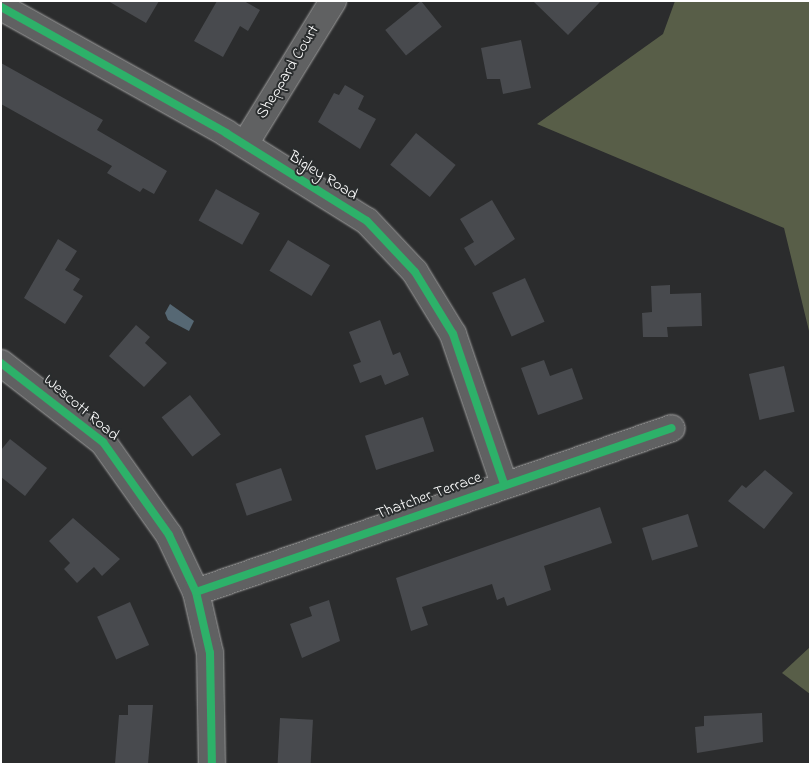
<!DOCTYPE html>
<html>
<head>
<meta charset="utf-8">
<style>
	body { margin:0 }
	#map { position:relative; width:811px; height:765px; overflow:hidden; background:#2b2c2d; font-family:"Indie Flower",sans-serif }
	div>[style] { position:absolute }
	.green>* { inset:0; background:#585e48 }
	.water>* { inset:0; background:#566874 }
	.building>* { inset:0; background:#484a4e; transform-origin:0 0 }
	.roads { filter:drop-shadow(0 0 1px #a0a0a0) drop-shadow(0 0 1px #a0a0a0) }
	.minor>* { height:26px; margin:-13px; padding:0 13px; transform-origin:13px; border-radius:13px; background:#606162 }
	.cycleway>* { height:8px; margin:-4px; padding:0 4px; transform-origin:4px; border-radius:4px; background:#2db169 }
	span { translate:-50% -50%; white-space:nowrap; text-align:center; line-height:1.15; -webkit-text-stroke:4px #2a2d2e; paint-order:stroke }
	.street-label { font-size:16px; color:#fff }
	.frame { position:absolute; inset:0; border:2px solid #fff; pointer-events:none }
</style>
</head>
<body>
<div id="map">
	<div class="green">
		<i style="clip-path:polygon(675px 1px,810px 1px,810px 335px,784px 228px,537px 124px,663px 34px)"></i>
		<i style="clip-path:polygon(810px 647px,810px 694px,782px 673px)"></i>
	</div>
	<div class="water">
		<i style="clip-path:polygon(170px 304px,194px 321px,189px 331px,168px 320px,165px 313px)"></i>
	</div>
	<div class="building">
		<i style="clip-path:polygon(108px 1px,159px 1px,146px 23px)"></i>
		<i style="clip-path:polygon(217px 1px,244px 1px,260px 10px,248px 31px,240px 26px,223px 57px,194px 41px)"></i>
		<i style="left:421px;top:1px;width:33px;height:46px;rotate:51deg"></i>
		<i style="clip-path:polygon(533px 1px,601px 1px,568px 35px)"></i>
		<i style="clip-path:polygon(521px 40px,531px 88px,503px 94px,500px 79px,487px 79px,481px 48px)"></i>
		<i style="clip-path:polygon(1px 63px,103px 120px,97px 130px,167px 171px,154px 194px,143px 188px,140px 192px,107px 173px,112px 166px,1px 104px)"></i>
		<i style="clip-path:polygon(345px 85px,364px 96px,358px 109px,376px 119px,360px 149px,318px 122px,334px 93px,339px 95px)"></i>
		<i style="left:416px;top:133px;width:51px;height:41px;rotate:39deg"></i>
		<i style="left:216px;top:189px;width:50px;height:36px;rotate:29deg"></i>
		<i style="clip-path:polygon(492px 200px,515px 239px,475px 266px,464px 248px,474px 242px,460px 219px)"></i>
		<i style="clip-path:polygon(58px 239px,77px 251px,65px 270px,80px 279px,73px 290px,83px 296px,65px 324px,24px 298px)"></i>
		<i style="left:288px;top:240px;width:49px;height:36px;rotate:31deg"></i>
		<i style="left:525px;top:278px;width:48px;height:36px;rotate:66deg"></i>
		<i style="clip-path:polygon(670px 285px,670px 294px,701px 293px,702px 326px,667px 327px,668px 337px,643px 337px,642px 313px,652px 312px,651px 286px)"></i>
		<i style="clip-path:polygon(380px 320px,393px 355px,400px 352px,409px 375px,385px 385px,381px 375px,360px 383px,353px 365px,361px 362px,349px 332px)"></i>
		<i style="clip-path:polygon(136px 325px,150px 337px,145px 343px,167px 363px,144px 387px,109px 356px)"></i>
		<i style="clip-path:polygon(544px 360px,550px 376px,572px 368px,583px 399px,538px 415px,521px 368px)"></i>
		<i style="left:784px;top:366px;width:47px;height:36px;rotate:77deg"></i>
		<i style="left:190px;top:395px;width:50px;height:36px;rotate:52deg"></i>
		<i style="left:423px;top:417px;width:36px;height:61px;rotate:72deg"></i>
		<i style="clip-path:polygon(10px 439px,47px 468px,25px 496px,1px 477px,1px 450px)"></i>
		<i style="left:281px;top:468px;width:34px;height:48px;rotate:71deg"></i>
		<i style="clip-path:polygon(765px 470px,793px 493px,764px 529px,728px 501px,742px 485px,746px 488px)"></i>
		<i style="clip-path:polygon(600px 507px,612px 543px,544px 566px,551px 590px,507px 606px,504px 597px,497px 600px,492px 584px,422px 607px,428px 625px,411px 631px,396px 578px)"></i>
		<i style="left:688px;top:514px;width:34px;height:48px;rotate:73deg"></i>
		<i style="clip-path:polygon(73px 518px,120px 559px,102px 576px,94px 567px,77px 583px,64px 569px,70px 563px,49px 541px)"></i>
		<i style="clip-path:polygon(329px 600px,340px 641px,302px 658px,290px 624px,312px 616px,309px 607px)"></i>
		<i style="left:130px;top:602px;width:47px;height:36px;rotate:66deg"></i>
		<i style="clip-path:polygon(128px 705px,153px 705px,148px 764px,115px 764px,119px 715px,128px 715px)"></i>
		<i style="clip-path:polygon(762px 713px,763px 742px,697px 753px,695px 727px,704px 726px,704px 716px)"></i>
		<i style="left:280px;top:718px;width:33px;height:46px;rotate:3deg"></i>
	</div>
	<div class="roads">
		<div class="minor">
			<i style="left:1px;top:7px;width:258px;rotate:29.2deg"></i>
			<i style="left:226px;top:133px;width:166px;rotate:32deg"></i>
			<i style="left:367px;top:221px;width:70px;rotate:46.7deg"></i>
			<i style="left:415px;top:272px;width:73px;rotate:58.5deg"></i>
			<i style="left:453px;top:334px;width:158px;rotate:71.2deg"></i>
			<i style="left:245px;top:144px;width:168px;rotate:-58.4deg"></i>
			<i style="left:1px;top:363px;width:129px;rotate:37.8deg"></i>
			<i style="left:103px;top:442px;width:114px;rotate:54.6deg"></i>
			<i style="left:169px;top:535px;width:63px;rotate:64.7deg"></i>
			<i style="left:196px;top:592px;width:63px;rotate:77.1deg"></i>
			<i style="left:210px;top:653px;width:111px;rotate:89deg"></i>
			<i style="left:196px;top:592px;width:503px;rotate:-19.01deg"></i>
		</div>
	</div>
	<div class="cycleway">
		<i style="left:1px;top:7px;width:258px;rotate:29.2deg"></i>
		<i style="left:226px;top:133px;width:166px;rotate:32deg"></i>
		<i style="left:367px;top:221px;width:70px;rotate:46.7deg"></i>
		<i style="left:415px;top:272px;width:73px;rotate:58.5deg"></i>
		<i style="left:453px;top:334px;width:158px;rotate:71.2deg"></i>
		<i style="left:1px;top:363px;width:129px;rotate:37.8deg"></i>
		<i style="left:103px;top:442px;width:114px;rotate:54.6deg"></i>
		<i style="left:169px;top:535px;width:63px;rotate:64.7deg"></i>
		<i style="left:196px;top:592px;width:63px;rotate:77.1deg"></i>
		<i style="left:210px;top:653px;width:111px;rotate:89deg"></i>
		<i style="left:196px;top:592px;width:503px;rotate:-19.01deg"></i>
	</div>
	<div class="street-label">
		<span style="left:288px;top:72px;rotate:-59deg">Sheppard Court</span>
		<span style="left:323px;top:176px;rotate:32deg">Bigley Road</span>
		<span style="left:81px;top:408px;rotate:40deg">Wescott Road</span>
		<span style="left:429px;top:496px;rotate:-20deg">Thatcher Terrace</span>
	</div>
	<div class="frame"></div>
</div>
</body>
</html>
